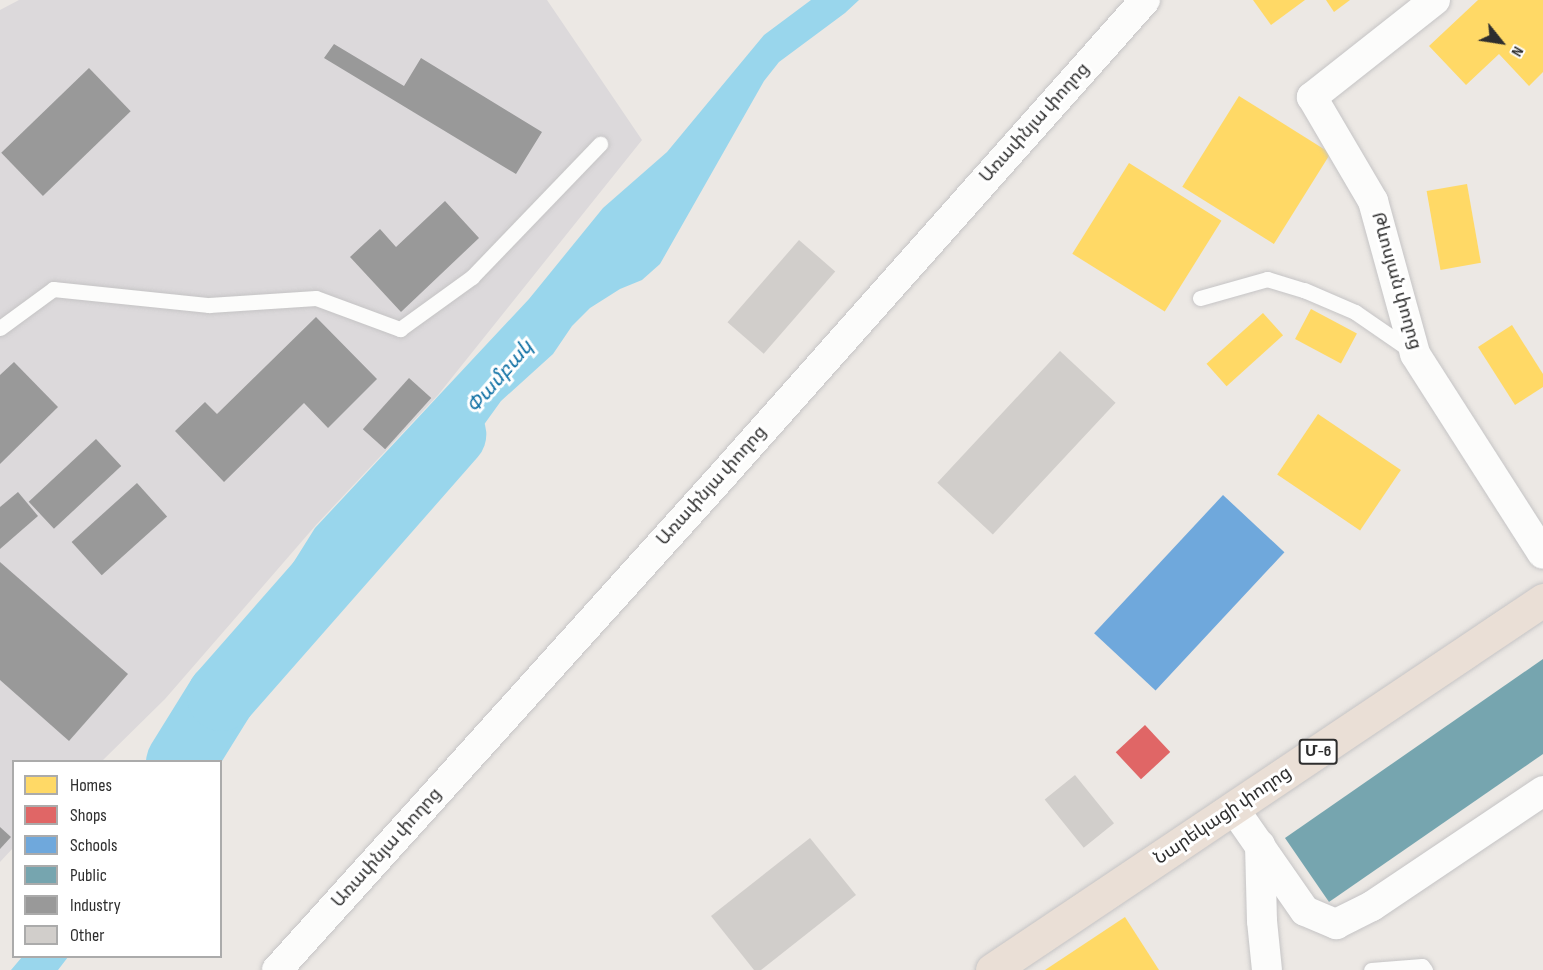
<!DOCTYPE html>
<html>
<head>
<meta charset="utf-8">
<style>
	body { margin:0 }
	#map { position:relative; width:1543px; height:970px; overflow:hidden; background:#ece8e4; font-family:"Sofia Sans Condensed","Noto Sans Armenian",sans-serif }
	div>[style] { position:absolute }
	.industrial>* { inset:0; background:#dcd9db }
	.water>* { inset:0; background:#99d6ec }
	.homes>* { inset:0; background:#ffd966; transform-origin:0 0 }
	.shops>* { inset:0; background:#e06666; transform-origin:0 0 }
	.schools>* { inset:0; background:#6fa8dc; transform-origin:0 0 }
	.public>* { inset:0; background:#76a5af }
	.industry>* { inset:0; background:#999; transform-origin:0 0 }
	.river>* { height:69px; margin:-34.5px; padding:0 34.5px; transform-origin:34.5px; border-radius:34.5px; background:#99d6ec }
	.building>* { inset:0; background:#d1cecb; transform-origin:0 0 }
	.roads { filter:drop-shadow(0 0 2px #c5c4c5) drop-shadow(0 0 2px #c5c4c5) }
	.lane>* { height:15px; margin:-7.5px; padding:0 7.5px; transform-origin:7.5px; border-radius:7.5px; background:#fcfcfb }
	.street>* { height:30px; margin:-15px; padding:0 15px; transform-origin:15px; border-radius:15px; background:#fcfcfb }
	.highway>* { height:33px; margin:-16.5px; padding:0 16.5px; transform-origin:16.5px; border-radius:16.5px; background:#eadfd6 }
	span { translate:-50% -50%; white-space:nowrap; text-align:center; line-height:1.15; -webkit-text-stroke:6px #fff; paint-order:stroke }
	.shield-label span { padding:2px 4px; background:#fff; border:2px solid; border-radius:4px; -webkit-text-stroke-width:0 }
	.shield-label { font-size:16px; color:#2e2e2e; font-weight:700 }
	.street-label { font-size:18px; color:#2e2e2e }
	.water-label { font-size:20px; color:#0d6fa3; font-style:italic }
	.legend { position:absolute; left:12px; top:760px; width:210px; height:198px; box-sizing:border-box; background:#fff; border:2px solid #ababab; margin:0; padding:8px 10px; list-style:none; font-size:18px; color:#2e2e2e }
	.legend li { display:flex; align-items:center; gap:12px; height:30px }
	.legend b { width:30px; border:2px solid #ababab }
	.north { position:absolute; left:1471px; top:12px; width:60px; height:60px; -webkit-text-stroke:4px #fff; paint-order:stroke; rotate:120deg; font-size:16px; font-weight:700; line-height:24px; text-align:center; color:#2e2e2e }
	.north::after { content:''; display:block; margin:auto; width:21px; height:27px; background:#2e2e2e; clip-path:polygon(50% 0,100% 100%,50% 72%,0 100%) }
</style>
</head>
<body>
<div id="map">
	<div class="industrial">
		<i style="clip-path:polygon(19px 0,547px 0,642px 140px,438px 395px,316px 525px,165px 699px,102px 761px,14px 762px,13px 848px,0 862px,0 10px)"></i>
	</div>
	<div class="water">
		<i style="clip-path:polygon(811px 0,859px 0,845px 13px,779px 62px,764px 81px,660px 264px,642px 280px,620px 289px,590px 308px,572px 326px,553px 354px,501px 401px,470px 444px,430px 468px,404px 493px,387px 507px,376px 511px,345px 550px,320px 575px,281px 660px,230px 706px,185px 761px,153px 761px,174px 722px,234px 657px,315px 528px,529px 299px,603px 208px,667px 152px,764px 35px)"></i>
		<i style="clip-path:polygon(22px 957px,22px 956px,68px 957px,58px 970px,11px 970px)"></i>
	</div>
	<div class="homes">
		<i style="clip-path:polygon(1253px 0,1305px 0,1271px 25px)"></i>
		<i style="clip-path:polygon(1326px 0,1350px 0,1334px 12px)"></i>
		<i style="clip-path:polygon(1478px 0,1543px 0,1543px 72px,1529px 86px,1499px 54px,1466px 85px,1429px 46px)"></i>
		<i style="left:1239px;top:96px;width:108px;height:107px;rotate:32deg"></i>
		<i style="left:1129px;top:163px;width:109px;height:107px;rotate:32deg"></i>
		<i style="left:1467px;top:184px;width:80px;height:41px;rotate:80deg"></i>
		<i style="left:1311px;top:309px;width:52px;height:34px;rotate:28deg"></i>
		<i style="left:1263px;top:313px;width:30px;height:76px;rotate:48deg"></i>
		<i style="clip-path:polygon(1512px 325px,1543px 374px,1543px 387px,1515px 405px,1478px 347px)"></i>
		<i style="left:1318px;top:414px;width:100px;height:73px;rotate:34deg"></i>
		<i style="clip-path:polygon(1125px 917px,1159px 970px,1045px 970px)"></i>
	</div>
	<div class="shops">
		<i style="left:1145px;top:725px;width:37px;height:40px;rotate:47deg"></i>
	</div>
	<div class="schools">
		<i style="left:1223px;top:495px;width:84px;height:189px;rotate:43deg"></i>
	</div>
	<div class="public">
		<i style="clip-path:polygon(1543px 659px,1543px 754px,1329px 902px,1285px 838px)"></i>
	</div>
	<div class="industry">
		<i style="clip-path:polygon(334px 44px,404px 86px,421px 58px,542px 132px,516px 174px,324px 58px)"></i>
		<i style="left:89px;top:68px;width:60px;height:122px;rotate:46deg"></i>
		<i style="clip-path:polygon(445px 201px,479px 238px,401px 312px,350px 257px,380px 229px,396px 247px)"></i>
		<i style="clip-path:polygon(316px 317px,377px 379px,328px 428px,304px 403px,224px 482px,175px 431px,205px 402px,217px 414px)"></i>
		<i style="clip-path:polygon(14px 362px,58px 407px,0 464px,0 375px)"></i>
		<i style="left:409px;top:378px;width:30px;height:69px;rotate:42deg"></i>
		<i style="left:96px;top:439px;width:37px;height:92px;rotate:47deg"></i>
		<i style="left:137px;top:483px;width:45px;height:88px;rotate:48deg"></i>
		<i style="clip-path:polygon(18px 492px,38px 516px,0 549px,0 507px)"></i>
		<i style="clip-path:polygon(0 562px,128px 674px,69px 741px,0 680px)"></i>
		<i style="clip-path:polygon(0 827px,11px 837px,0 849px)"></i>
	</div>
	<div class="river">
		<i style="left:180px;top:762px;width:78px;rotate:-58.2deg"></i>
		<i style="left:221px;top:696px;width:349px;rotate:-48.7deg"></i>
	</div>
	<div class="building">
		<i style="left:799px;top:240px;width:48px;height:109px;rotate:41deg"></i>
		<i style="left:1060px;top:351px;width:76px;height:180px;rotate:43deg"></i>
		<i style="left:1075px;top:775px;width:62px;height:39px;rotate:51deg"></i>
		<i style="clip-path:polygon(810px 838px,856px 895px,761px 970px,754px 970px,711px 916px)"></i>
	</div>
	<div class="roads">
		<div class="lane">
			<i style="left:1200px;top:298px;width:70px;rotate:-15.8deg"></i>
			<i style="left:1267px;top:279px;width:39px;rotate:17deg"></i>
			<i style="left:1304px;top:290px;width:56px;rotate:23.3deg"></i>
			<i style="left:1355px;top:312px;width:70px;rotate:34.6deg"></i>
			<i style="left:0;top:328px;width:66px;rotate:-36.3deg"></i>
			<i style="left:53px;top:289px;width:157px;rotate:5.9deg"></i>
			<i style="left:209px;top:305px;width:107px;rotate:-3.7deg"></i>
			<i style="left:316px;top:298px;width:90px;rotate:20.3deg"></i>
			<i style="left:400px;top:329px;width:89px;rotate:-35.8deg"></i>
			<i style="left:472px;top:277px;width:185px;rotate:-46.1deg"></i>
			<i style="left:1371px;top:970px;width:51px;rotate:-4.5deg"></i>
			<i style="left:1422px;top:966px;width:5px;rotate:53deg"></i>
		</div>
		<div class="street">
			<i style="left:1435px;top:0;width:157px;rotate:141.7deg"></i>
			<i style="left:1312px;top:97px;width:121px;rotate:59.6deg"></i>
			<i style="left:1373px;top:201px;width:159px;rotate:74.6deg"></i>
			<i style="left:1415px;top:354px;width:237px;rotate:57.4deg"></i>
			<i style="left:1234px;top:809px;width:124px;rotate:55.2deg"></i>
			<i style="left:1305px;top:911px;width:34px;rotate:23deg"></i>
			<i style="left:1336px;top:924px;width:40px;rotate:-26.6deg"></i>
			<i style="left:1372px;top:906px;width:206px;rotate:-33.9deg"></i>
			<i style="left:1260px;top:845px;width:76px;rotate:88.5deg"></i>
			<i style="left:1262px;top:921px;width:49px;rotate:84.2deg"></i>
			<i style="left:277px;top:970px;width:668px;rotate:-47.97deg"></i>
			<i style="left:724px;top:474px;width:634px;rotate:-48.39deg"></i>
		</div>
		<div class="highway">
			<i style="left:992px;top:970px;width:664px;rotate:-33.88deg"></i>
		</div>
	</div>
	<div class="shield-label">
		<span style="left:1318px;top:752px">Մ-6</span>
	</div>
	<div class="street-label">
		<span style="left:1035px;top:123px;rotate:-48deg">Առափնյա փողոց</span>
		<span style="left:1396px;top:281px;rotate:74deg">Թևոսյան փողոց</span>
		<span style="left:712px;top:486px;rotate:-48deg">Առափնյա փողոց</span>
		<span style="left:1223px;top:816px;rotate:-34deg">Նարեկացի փողոց</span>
		<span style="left:387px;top:848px;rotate:-48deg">Առափնյա փողոց</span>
	</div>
	<div class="water-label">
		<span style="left:500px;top:377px;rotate:-49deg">Փամբակ</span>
	</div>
	<ul class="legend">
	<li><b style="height:16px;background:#ffd966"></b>Homes</li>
	<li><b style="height:16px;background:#e06666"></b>Shops</li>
	<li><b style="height:16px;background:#6fa8dc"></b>Schools</li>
	<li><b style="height:16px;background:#76a5af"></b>Public</li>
	<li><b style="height:16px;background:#999"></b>Industry</li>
	<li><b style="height:16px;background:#d1cecb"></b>Other</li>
	</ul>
	<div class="north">N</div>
</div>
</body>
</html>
